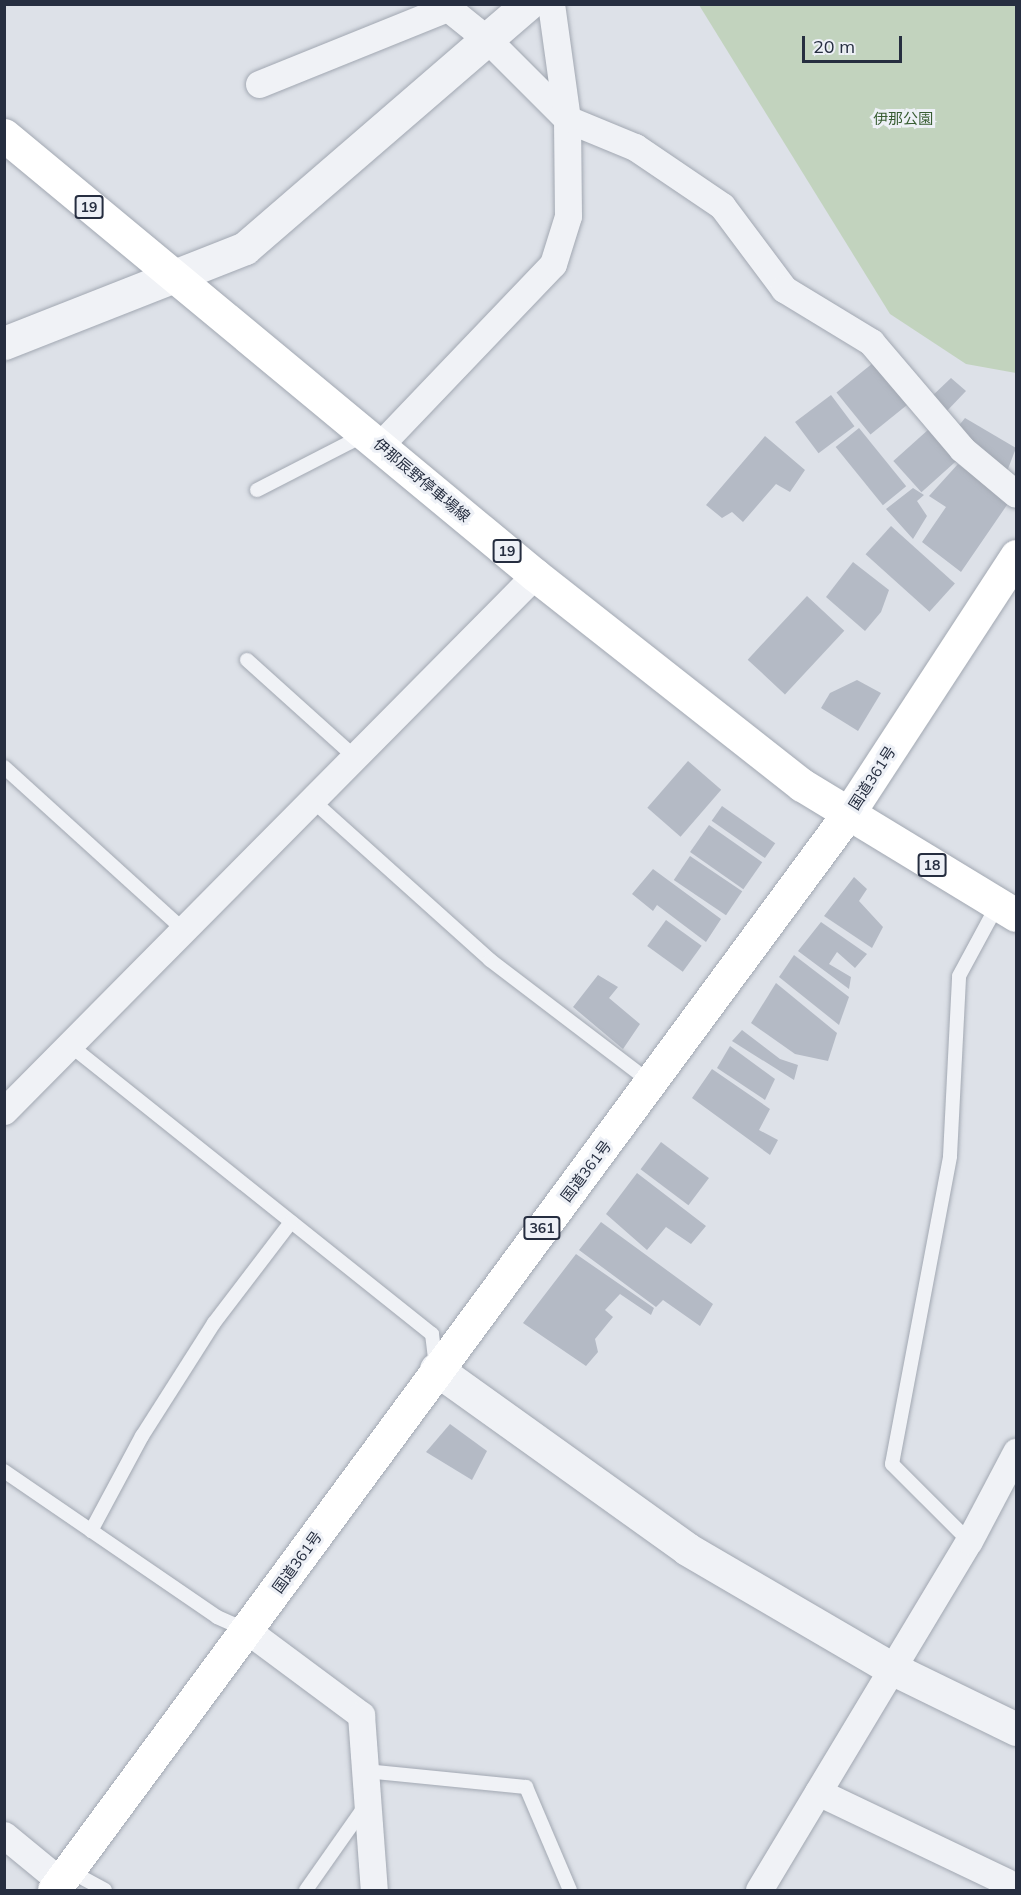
<!DOCTYPE html>
<html>
<head>
<meta charset="utf-8">
<style>
	body { margin:0 }
	#map { position:relative; width:1021px; height:1895px; overflow:hidden; background:#dde1e8; font-family:Mulish,"Noto Sans JP",sans-serif }
	div>[style] { position:absolute }
	.green>* { inset:0; background:#c2d3be }
	.building>* { inset:0; background:#b4bac5; transform-origin:0 0 }
	.roads { filter:drop-shadow(0 0 2px #a2a8b2) drop-shadow(0 0 2px #a2a8b2) }
	.service>* { height:14px; margin:-7px; padding:0 7px; transform-origin:7px; border-radius:7px; background:#f0f2f6 }
	.minor>* { height:27px; margin:-13.5px; padding:0 13.5px; transform-origin:13.5px; border-radius:13.5px; background:#f0f2f6 }
	.tertiary>* { height:33px; margin:-16.5px; padding:0 16.5px; transform-origin:16.5px; border-radius:16.5px; background:#f0f2f6 }
	.primary>* { height:33px; margin:-16.5px; padding:0 16.5px; transform-origin:16.5px; border-radius:16.5px; background:#fff }
	.trunk>* { height:33px; margin:-16.5px; padding:0 16.5px; transform-origin:16.5px; border-radius:16.5px; background:#fff }
	span { translate:-50% -50%; white-space:nowrap; text-align:center; line-height:1.15; -webkit-text-stroke:6px #edf0f6; paint-order:stroke }
	.shield-label span { padding:2px 4px; background:#edf0f6; border:2px solid; border-radius:4px; -webkit-text-stroke-width:0 }
	.shield-label { font-size:14px; color:#262e40; font-weight:700 }
	.park-label { font-size:15px; color:#385d32 }
	.street-label { font-size:15px; color:#262e40 }
	.frame { position:absolute; inset:0; border:6px solid #262e40; pointer-events:none }
	.scale { position:absolute; left:802px; top:36px; width:100px; height:27px; box-sizing:border-box; border:3px solid #262e40; border-top:0; padding-left:8px; font-size:18px; line-height:21px; white-space:nowrap; color:#262e40; -webkit-text-stroke:4px #edf0f6; paint-order:stroke }
</style>
</head>
<body>
<div id="map">
	<div class="green">
		<i style="clip-path:polygon(699px 5px,1016px 5px,1016px 373px,966px 364px,890px 314px)"></i>
	</div>
	<div class="building">
		<i style="left:873px;top:363px;width:54px;height:47px;rotate:51deg"></i>
		<i style="clip-path:polygon(951px 378px,966px 391px,944px 414px,930px 398px)"></i>
		<i style="left:831px;top:395px;width:39px;height:45px;rotate:53deg"></i>
		<i style="clip-path:polygon(965px 418px,1016px 448px,1006px 474px,956px 429px)"></i>
		<i style="left:859px;top:428px;width:75px;height:30px;rotate:51deg"></i>
		<i style="left:929px;top:429px;width:42px;height:48px;rotate:48deg"></i>
		<i style="clip-path:polygon(765px 436px,805px 470px,790px 492px,776px 484px,743px 522px,732px 512px,722px 518px,706px 505px)"></i>
		<i style="clip-path:polygon(958px 464px,1009px 502px,961px 572px,922px 542px,946px 507px,929px 496px)"></i>
		<i style="clip-path:polygon(913px 488px,924px 495px,917px 501px,927px 516px,913px 539px,886px 509px)"></i>
		<i style="left:891px;top:526px;width:86px;height:38px;rotate:42deg"></i>
		<i style="clip-path:polygon(853px 562px,889px 590px,881px 612px,865px 631px,826px 597px)"></i>
		<i style="left:807px;top:596px;width:51px;height:87px;rotate:43deg"></i>
		<i style="clip-path:polygon(857px 680px,881px 693px,858px 731px,821px 708px,830px 693px)"></i>
		<i style="left:688px;top:761px;width:44px;height:62px;rotate:41deg"></i>
		<i style="left:722px;top:806px;width:65px;height:18px;rotate:35deg"></i>
		<i style="left:709px;top:825px;width:65px;height:33px;rotate:35deg"></i>
		<i style="left:690px;top:856px;width:63px;height:29px;rotate:34deg"></i>
		<i style="clip-path:polygon(653px 869px,721px 919px,706px 942px,657px 905px,653px 911px,632px 894px)"></i>
		<i style="clip-path:polygon(854px 877px,867px 889px,859px 901px,883px 927px,872px 948px,824px 916px)"></i>
		<i style="left:666px;top:920px;width:44px;height:32px;rotate:36deg"></i>
		<i style="clip-path:polygon(821px 922px,867px 954px,855px 968px,837px 952px,829px 964px,851px 977px,849px 989px,798px 951px)"></i>
		<i style="clip-path:polygon(794px 955px,849px 997px,839px 1025px,779px 977px)"></i>
		<i style="clip-path:polygon(598px 975px,618px 987px,609px 998px,640px 1024px,623px 1049px,573px 1007px)"></i>
		<i style="clip-path:polygon(776px 983px,837px 1033px,828px 1061px,795px 1054px,751px 1023px)"></i>
		<i style="clip-path:polygon(742px 1030px,780px 1059px,798px 1065px,794px 1080px,732px 1041px)"></i>
		<i style="clip-path:polygon(730px 1046px,775px 1079px,765px 1100px,717px 1068px)"></i>
		<i style="clip-path:polygon(712px 1069px,770px 1109px,759px 1130px,778px 1140px,770px 1155px,692px 1098px)"></i>
		<i style="left:661px;top:1142px;width:60px;height:34px;rotate:37deg"></i>
		<i style="clip-path:polygon(637px 1173px,706px 1226px,691px 1244px,666px 1227px,647px 1250px,606px 1214px)"></i>
		<i style="clip-path:polygon(601px 1222px,713px 1304px,700px 1326px,663px 1300px,656px 1307px,579px 1250px)"></i>
		<i style="clip-path:polygon(576px 1254px,654px 1308px,651px 1315px,620px 1294px,605px 1310px,613px 1317px,595px 1339px,598px 1352px,586px 1366px,523px 1323px)"></i>
		<i style="clip-path:polygon(450px 1424px,487px 1451px,472px 1480px,426px 1452px)"></i>
	</div>
	<div class="roads">
		<div class="service">
			<i style="left:257px;top:490px;width:120px;rotate:-27.2deg"></i>
			<i style="left:247px;top:660px;width:147px;rotate:42deg"></i>
			<i style="left:4px;top:767px;width:244px;rotate:42.2deg"></i>
			<i style="left:313px;top:801px;width:238px;rotate:41.9deg"></i>
			<i style="left:490px;top:960px;width:201px;rotate:37.3deg"></i>
			<i style="left:71px;top:1046px;width:462px;rotate:38.6deg"></i>
			<i style="left:432px;top:1334px;width:31px;rotate:83deg"></i>
			<i style="left:4px;top:1471px;width:258px;rotate:34.4deg"></i>
			<i style="left:217px;top:1617px;width:32px;rotate:24deg"></i>
			<i style="left:91px;top:1531px;width:108px;rotate:-61.8deg"></i>
			<i style="left:142px;top:1436px;width:134px;rotate:-57.5deg"></i>
			<i style="left:214px;top:1323px;width:127px;rotate:-52.7deg"></i>
			<i style="left:969px;top:1541px;width:109px;rotate:-135deg"></i>
			<i style="left:892px;top:1464px;width:313px;rotate:-79.3deg"></i>
			<i style="left:950px;top:1156px;width:180px;rotate:-87.1deg"></i>
			<i style="left:959px;top:976px;width:82px;rotate:-61.6deg"></i>
			<i style="left:365px;top:1771px;width:162px;rotate:5.7deg"></i>
			<i style="left:526px;top:1787px;width:112px;rotate:66.9deg"></i>
			<i style="left:68px;top:1870px;width:42px;rotate:28.4deg"></i>
			<i style="left:306px;top:1890px;width:103px;rotate:-54.9deg"></i>
		</div>
		<div class="minor">
			<i style="left:443px;top:4px;width:59px;rotate:38.8deg"></i>
			<i style="left:489px;top:41px;width:110px;rotate:45deg"></i>
			<i style="left:567px;top:119px;width:74px;rotate:22.4deg"></i>
			<i style="left:635px;top:147px;width:105px;rotate:34.1deg"></i>
			<i style="left:722px;top:206px;width:104px;rotate:53.2deg"></i>
			<i style="left:784px;top:289px;width:102px;rotate:31.3deg"></i>
			<i style="left:871px;top:342px;width:140px;rotate:49.6deg"></i>
			<i style="left:962px;top:449px;width:70px;rotate:39.8deg"></i>
			<i style="left:259px;top:84px;width:203px;rotate:-22deg"></i>
			<i style="left:380px;top:445px;width:250px;rotate:-46.3deg"></i>
			<i style="left:553px;top:264px;width:50px;rotate:-72.6deg"></i>
			<i style="left:568px;top:216px;width:97px;rotate:-90.6deg"></i>
			<i style="left:567px;top:119px;width:116px;rotate:-97.9deg"></i>
			<i style="left:4px;top:1111px;width:754px;rotate:-45.27deg"></i>
			<i style="left:248px;top:1631px;width:141px;rotate:36.6deg"></i>
			<i style="left:361px;top:1715px;width:175px;rotate:85.8deg"></i>
			<i style="left:818px;top:1792px;width:209px;rotate:25.5deg"></i>
			<i style="left:4px;top:1835px;width:72px;rotate:39.4deg"></i>
			<i style="left:759px;top:1890px;width:407px;rotate:-59deg"></i>
			<i style="left:969px;top:1541px;width:101px;rotate:-62.2deg"></i>
		</div>
		<div class="tertiary">
			<i style="left:4px;top:343px;width:259px;rotate:-21.5deg"></i>
			<i style="left:245px;top:248px;width:374px;rotate:-40.8deg"></i>
			<i style="left:436px;top:1369px;width:309px;rotate:35.6deg"></i>
			<i style="left:687px;top:1549px;width:236px;rotate:30.3deg"></i>
			<i style="left:891px;top:1668px;width:139px;rotate:26deg"></i>
		</div>
		<div class="primary">
			<i style="left:4px;top:135px;width:690px;rotate:39.65deg"></i>
			<i style="left:535px;top:575px;width:340px;rotate:38.2deg"></i>
			<i style="left:802px;top:785px;width:250px;rotate:31.3deg"></i>
		</div>
		<div class="trunk">
			<i style="left:54px;top:1890px;width:1337px;rotate:-53.58deg"></i>
			<i style="left:848px;top:814px;width:308px;rotate:-56.9deg"></i>
		</div>
	</div>
	<div class="shield-label">
		<span style="left:89px;top:207px">19</span>
		<span style="left:507px;top:551px">19</span>
		<span style="left:932px;top:865px">18</span>
		<span style="left:542px;top:1228px">361</span>
	</div>
	<div class="park-label">
		<span style="left:903px;top:119px">伊那公園</span>
	</div>
	<div class="street-label">
		<span style="left:422px;top:480px;rotate:40deg">伊那辰野停車場線</span>
		<span style="left:872px;top:778px;rotate:-57deg">国道361号</span>
		<span style="left:586px;top:1171px;rotate:-53deg">国道361号</span>
		<span style="left:297px;top:1562px;rotate:-54deg">国道361号</span>
	</div>
	<div class="frame"></div>
	<div class="scale">20 m</div>
</div>
</body>
</html>
